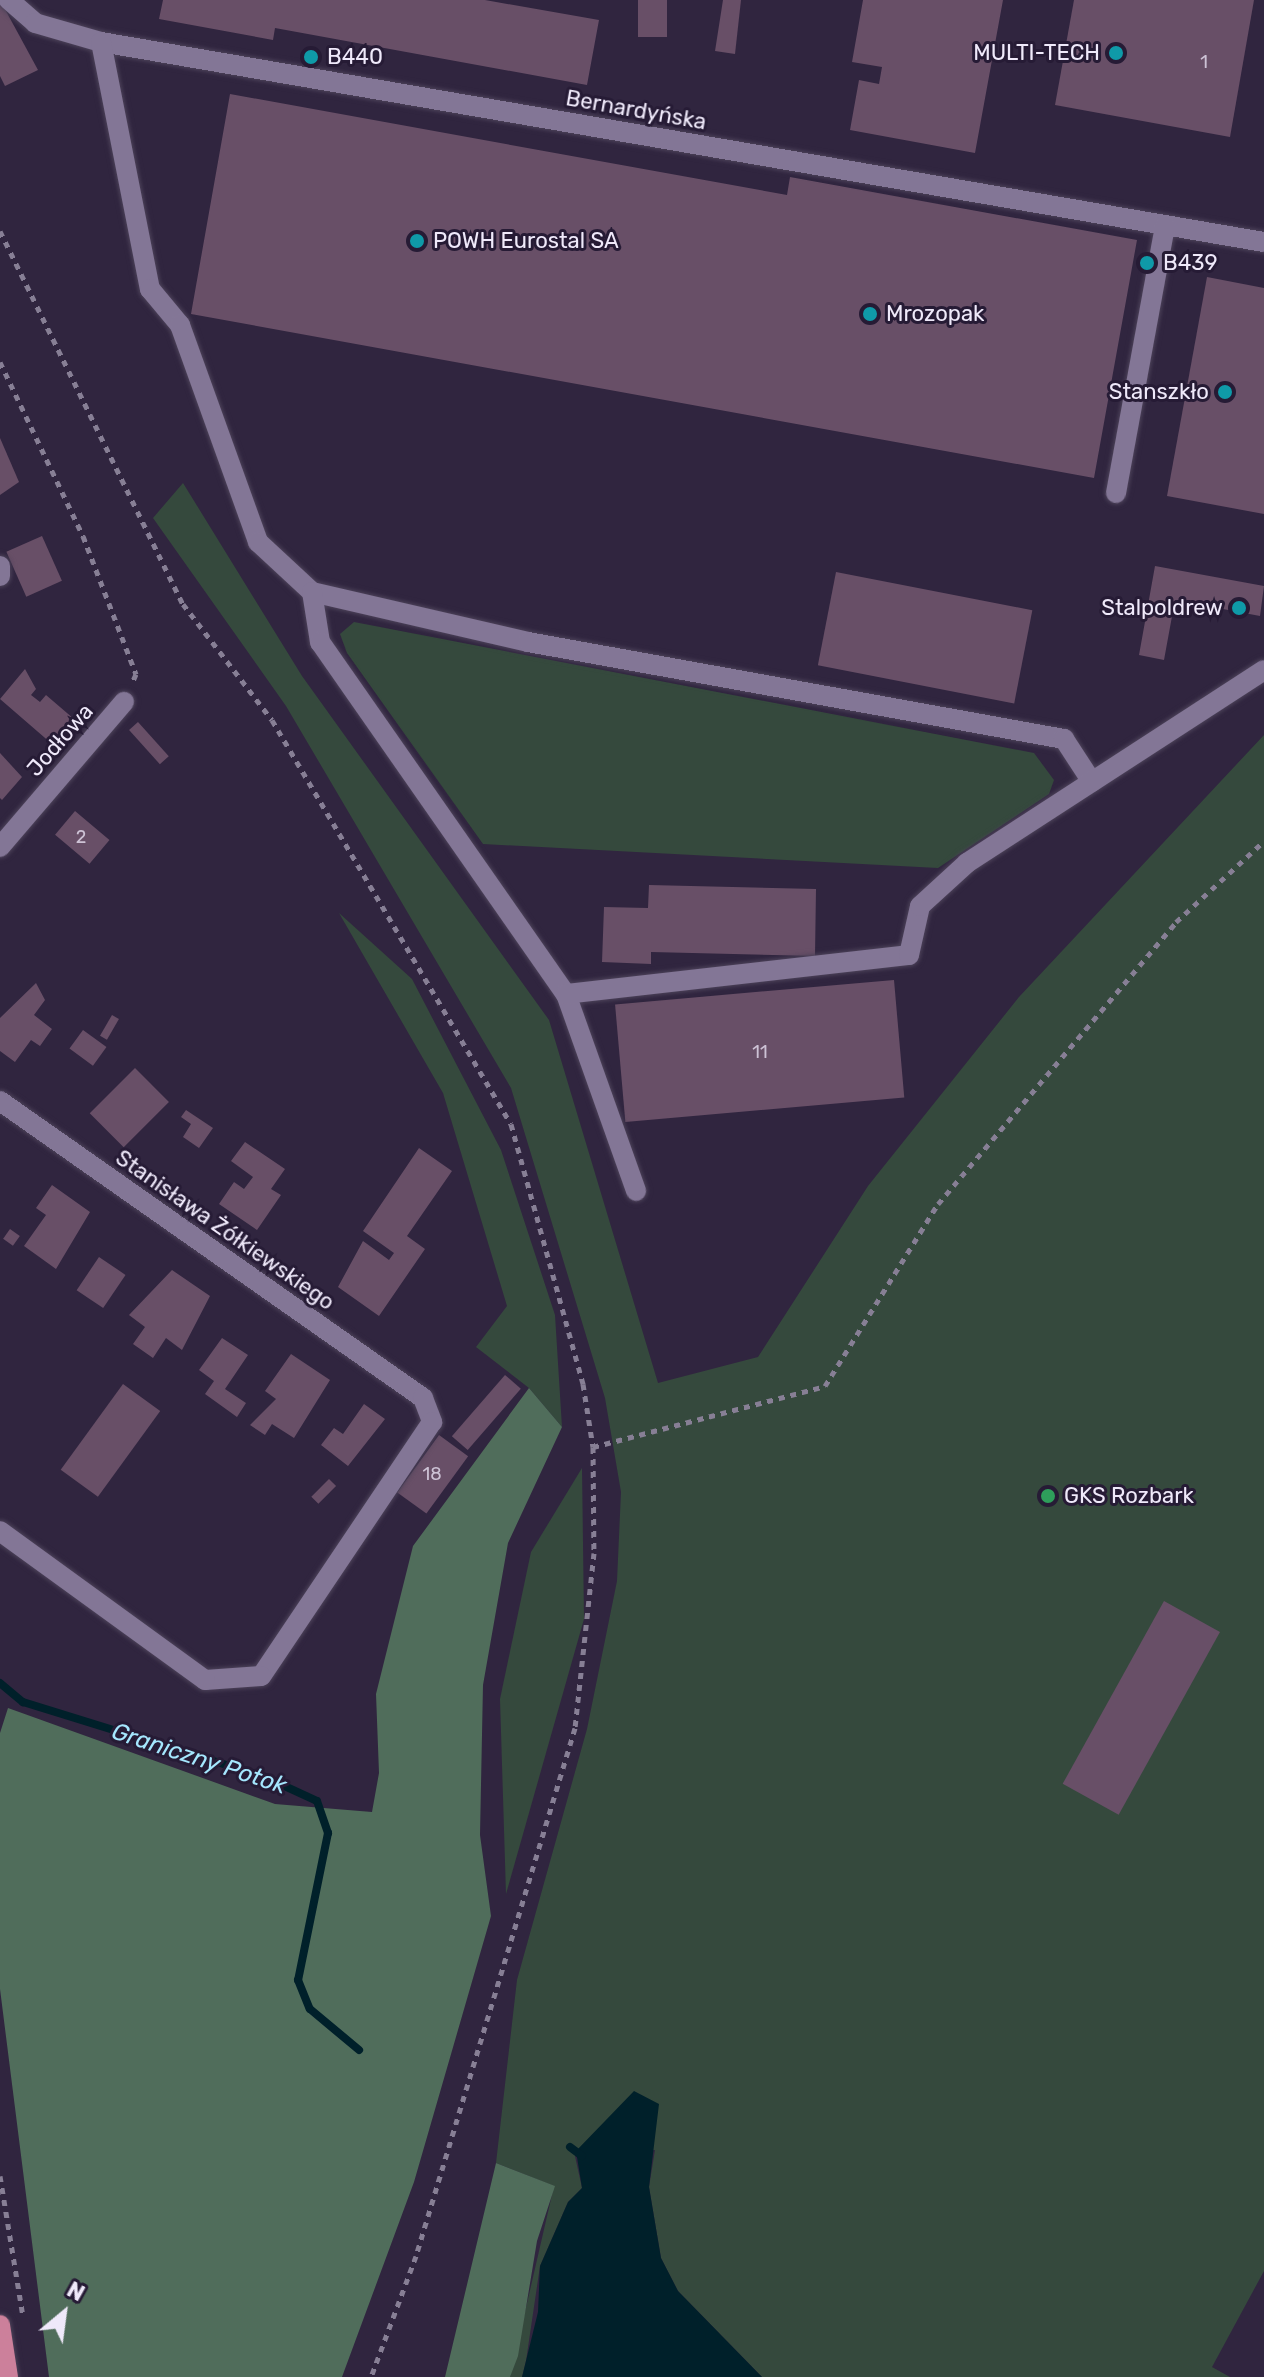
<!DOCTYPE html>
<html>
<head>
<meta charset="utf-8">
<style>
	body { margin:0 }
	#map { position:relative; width:1264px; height:2377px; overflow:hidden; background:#30253f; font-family:Rubik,sans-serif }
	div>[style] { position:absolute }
	.green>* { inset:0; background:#35493d }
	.forest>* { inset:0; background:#506d5b }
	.water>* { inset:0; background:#00202a }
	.stream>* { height:8px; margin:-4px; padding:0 4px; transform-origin:4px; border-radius:4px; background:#00202a }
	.building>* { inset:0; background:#684f67; transform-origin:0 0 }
	.path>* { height:5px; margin-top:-2.5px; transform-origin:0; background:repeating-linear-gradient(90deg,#877f95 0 6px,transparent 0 12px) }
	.roads { filter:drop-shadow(0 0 2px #4c4259) drop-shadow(0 0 2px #4c4259) }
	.minor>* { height:20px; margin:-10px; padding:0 10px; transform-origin:10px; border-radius:10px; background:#837696 }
	.major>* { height:20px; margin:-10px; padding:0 10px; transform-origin:10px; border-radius:10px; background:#cc809b }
	.dots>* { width:22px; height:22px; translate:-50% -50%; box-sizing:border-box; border:4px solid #261b35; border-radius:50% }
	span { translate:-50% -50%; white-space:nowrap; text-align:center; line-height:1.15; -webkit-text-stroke:6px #261b35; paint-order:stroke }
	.number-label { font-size:18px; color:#cdc2d5 }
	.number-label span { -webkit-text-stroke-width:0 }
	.poi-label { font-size:22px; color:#efe9fa }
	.right { translate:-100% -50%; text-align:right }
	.left { translate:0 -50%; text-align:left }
	.street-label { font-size:22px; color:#efe9fa }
	.water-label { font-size:24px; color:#a5e7fe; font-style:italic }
	.north { position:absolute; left:24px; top:2273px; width:80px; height:80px; -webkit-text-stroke:6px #261b35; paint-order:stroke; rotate:29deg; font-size:22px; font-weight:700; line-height:32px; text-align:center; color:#efe9fa }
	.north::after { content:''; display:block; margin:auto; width:28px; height:36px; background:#efe9fa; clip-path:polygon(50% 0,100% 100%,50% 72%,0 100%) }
</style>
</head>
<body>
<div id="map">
	<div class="green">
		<i style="clip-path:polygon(183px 483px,302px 676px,549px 1020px,658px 1383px,758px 1357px,868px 1186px,1019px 997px,1264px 735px,1264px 2271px,1212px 2367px,1230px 2377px,762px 2377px,678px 2291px,661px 2258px,649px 2187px,655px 2150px,575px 2156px,582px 2188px,568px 2202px,540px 2266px,526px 2361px,522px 2377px,510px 2377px,554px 2186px,496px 2163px,517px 1980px,587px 1729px,617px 1581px,621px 1492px,605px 1398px,511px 1088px,286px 706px,153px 518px)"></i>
		<i style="clip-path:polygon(354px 622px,1034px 753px,1054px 780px,1049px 794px,938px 868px,483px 844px,347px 653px,340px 634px)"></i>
		<i style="clip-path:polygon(339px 913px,412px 979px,501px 1150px,555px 1315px,562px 1427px,529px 1388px,476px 1347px,507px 1306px,443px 1093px)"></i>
		<i style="clip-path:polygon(582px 1468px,584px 1619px,506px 1894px,500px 1699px,531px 1552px)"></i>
	</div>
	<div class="forest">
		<i style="clip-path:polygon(529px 1388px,562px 1427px,508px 1543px,483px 1685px,480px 1835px,491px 1916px,414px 2182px,342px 2377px,49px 2377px,0 1989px,0 1733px,8px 1708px,275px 1804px,372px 1812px,379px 1773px,376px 1694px,413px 1546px)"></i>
		<i style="clip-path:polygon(496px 2163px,555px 2186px,537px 2241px,518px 2356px,510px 2377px,445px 2377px)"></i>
	</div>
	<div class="water">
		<i style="clip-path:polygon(634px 2091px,659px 2104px,649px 2187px,661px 2258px,678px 2291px,762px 2377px,522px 2377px,538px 2312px,540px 2266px,568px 2202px,582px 2188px,576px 2151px)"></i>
	</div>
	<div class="stream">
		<i style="left:0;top:1683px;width:30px;rotate:40deg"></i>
		<i style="left:23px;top:1702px;width:253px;rotate:17.2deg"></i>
		<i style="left:265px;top:1777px;width:57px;rotate:24.8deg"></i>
		<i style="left:317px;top:1801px;width:34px;rotate:71deg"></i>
		<i style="left:328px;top:1833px;width:150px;rotate:101.5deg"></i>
		<i style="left:298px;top:1980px;width:31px;rotate:68deg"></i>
		<i style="left:310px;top:2009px;width:64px;rotate:39.9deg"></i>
		<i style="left:570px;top:2147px;width:15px;rotate:37deg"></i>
	</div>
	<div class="building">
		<i style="clip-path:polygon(0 0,38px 70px,5px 86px,0 76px)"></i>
		<i style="clip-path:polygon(163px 0,485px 0,599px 20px,587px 85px,275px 28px,273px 40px,159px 19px)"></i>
		<i style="left:638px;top:0;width:29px;height:37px"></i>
		<i style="clip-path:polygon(723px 0,741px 0,735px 54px,715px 51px)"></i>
		<i style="clip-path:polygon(863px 0,1003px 0,975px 153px,850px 130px,859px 80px,879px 84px,882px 67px,852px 62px)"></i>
		<i style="clip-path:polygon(1074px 0,1254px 0,1230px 137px,1055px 105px)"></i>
		<i style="clip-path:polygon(230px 94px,787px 195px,790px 177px,1137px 240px,1094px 478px,191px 314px)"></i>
		<i style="clip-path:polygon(1207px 277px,1264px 288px,1264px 514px,1167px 496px)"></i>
		<i style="clip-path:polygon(0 438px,19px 482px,0 495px)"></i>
		<i style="left:42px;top:536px;width:49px;height:39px;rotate:66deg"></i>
		<i style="clip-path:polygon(1155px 566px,1264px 586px,1260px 616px,1175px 600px,1164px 660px,1139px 655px)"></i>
		<i style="left:836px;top:572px;width:200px;height:95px;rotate:11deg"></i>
		<i style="clip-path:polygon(25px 669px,36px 689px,31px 695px,40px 702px,46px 695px,74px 719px,52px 744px,0 699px)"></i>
		<i style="left:138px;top:722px;width:46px;height:12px;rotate:48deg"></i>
		<i style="clip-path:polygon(0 753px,22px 777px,2px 800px,0 798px)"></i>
		<i style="left:75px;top:811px;width:45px;height:31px;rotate:40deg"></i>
		<i style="clip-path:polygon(649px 885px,816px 889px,815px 956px,651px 952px,651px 964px,602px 962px,604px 907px,648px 908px)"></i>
		<i style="left:894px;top:980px;width:118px;height:280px;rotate:85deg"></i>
		<i style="clip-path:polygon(36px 983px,45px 1000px,34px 1015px,52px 1029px,40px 1046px,31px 1040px,15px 1062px,0 1051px,0 1018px)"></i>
		<i style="left:112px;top:1015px;width:8px;height:24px;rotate:30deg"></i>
		<i style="left:83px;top:1030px;width:29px;height:23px;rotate:36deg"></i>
		<i style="left:135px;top:1068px;width:48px;height:64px;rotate:45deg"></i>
		<i style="clip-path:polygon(186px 1110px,213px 1128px,199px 1148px,183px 1137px,191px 1124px,181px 1117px)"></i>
		<i style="clip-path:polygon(245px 1142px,285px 1169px,271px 1189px,281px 1195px,257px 1230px,219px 1204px,234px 1182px,244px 1189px,253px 1177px,231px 1161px)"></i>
		<i style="clip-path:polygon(419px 1148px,452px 1171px,407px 1236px,425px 1249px,379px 1316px,338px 1287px,363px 1241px,389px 1260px,394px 1253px,363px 1231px)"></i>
		<i style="clip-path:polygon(52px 1185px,90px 1212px,56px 1269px,24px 1246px,46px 1215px,36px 1208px)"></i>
		<i style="left:10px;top:1229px;width:12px;height:12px;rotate:35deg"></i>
		<i style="left:99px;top:1257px;width:32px;height:40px;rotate:34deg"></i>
		<i style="clip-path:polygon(172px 1270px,210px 1296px,182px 1350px,166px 1338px,153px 1358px,133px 1344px,145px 1327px,129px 1315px)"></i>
		<i style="clip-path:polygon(222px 1338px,248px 1355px,225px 1389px,246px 1403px,237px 1417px,205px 1394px,214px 1381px,199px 1370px)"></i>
		<i style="clip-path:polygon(291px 1354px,330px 1380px,294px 1438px,272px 1424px,265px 1435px,250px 1425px,276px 1399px,265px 1391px)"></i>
		<i style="left:505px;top:1375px;width:21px;height:81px;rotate:41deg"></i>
		<i style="left:123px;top:1384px;width:46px;height:106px;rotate:36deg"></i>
		<i style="clip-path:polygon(364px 1404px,385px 1419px,348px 1466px,321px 1445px,334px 1428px,343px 1434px)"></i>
		<i style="left:439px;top:1435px;width:36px;height:71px;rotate:36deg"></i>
		<i style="left:329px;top:1479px;width:10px;height:25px;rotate:45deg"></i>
		<i style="left:1164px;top:1601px;width:64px;height:209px;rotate:29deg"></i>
	</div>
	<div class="path">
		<i style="left:0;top:231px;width:415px;rotate:63.9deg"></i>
		<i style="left:183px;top:604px;width:146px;rotate:52.5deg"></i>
		<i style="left:272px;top:720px;width:469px;rotate:59.4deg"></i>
		<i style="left:511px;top:1124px;width:270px;rotate:74.5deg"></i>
		<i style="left:583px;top:1384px;width:64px;rotate:81deg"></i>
		<i style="left:593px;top:1447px;width:106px;rotate:89.5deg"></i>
		<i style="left:594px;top:1553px;width:176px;rotate:96.2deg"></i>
		<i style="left:575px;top:1728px;width:551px;rotate:106.76deg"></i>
		<i style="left:416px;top:2256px;width:129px;rotate:110.4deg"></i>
		<i style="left:0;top:362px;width:193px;rotate:64.5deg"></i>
		<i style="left:83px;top:536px;width:148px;rotate:69deg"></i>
		<i style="left:136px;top:674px;width:10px;rotate:114deg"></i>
		<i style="left:593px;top:1447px;width:240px;rotate:-14.7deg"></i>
		<i style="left:825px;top:1386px;width:214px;rotate:-58.2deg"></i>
		<i style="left:938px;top:1204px;width:369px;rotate:-49.8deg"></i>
		<i style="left:1176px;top:922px;width:120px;rotate:-42.6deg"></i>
		<i style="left:0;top:2176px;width:143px;rotate:80.7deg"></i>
	</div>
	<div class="roads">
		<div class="minor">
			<i style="left:9px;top:0;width:35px;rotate:41deg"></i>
			<i style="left:35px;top:23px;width:69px;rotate:16.1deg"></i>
			<i style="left:101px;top:42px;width:1180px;rotate:9.76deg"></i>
			<i style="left:101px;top:42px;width:252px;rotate:78.8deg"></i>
			<i style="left:150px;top:289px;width:47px;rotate:50.2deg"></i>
			<i style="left:180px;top:325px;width:231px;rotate:70.2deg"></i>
			<i style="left:258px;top:542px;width:74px;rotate:42.8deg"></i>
			<i style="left:312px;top:592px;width:222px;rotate:13deg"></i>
			<i style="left:528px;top:642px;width:545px;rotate:10.26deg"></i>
			<i style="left:1064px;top:739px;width:51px;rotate:56.9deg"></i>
			<i style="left:1116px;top:493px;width:272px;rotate:-79.6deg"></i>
			<i style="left:0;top:566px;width:10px;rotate:90deg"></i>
			<i style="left:312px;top:592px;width:51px;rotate:80.9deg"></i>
			<i style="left:320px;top:642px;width:429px;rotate:55.1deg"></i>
			<i style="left:566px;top:994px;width:209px;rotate:70.4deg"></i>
			<i style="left:0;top:847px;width:191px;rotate:-49.5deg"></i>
			<i style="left:566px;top:994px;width:345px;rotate:-6.5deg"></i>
			<i style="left:909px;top:955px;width:50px;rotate:-77.3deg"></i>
			<i style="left:920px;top:906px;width:64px;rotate:-42.5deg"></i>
			<i style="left:967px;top:863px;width:354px;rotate:-33deg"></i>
			<i style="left:0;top:1101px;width:517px;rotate:35.07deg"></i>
			<i style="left:423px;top:1398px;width:26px;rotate:69deg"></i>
			<i style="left:432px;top:1422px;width:306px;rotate:123.9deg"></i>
			<i style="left:261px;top:1676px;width:56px;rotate:175.9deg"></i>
			<i style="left:205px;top:1680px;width:253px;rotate:-144deg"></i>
		</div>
		<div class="major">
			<i style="left:0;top:2325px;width:53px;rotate:81.3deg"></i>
		</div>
	</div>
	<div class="dots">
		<i style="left:1116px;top:53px;background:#0f9aa8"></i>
		<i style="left:311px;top:57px;background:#0f9aa8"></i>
		<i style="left:417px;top:241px;background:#0f9aa8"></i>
		<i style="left:1147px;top:263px;background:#0f9aa8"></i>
		<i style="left:870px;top:314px;background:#0f9aa8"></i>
		<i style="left:1225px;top:392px;background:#0f9aa8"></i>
		<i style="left:1239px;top:608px;background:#0f9aa8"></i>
		<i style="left:1048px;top:1496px;background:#2e9e5b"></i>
	</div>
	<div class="number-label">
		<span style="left:1204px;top:62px">1</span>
		<span style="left:81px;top:837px">2</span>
		<span style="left:760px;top:1052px">11</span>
		<span style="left:432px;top:1474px">18</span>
	</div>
	<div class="poi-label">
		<span class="right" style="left:1100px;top:53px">MULTI-TECH</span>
		<span class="left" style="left:327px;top:57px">B440</span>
		<span class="left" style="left:433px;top:241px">POWH Eurostal SA</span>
		<span class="left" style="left:1163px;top:263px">B439</span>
		<span class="left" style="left:886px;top:314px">Mrozopak</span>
		<span class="right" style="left:1209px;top:392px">Stanszkło</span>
		<span class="right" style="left:1223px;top:608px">Stalpoldrew</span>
		<span class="left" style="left:1064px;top:1496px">GKS Rozbark</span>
	</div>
	<div class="street-label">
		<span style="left:636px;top:110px;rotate:10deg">Bernardyńska</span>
		<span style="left:60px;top:740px;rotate:-49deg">Jodłowa</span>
		<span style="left:225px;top:1230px;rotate:35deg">Stanisława Żółkiewskiego</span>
	</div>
	<div class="water-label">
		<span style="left:199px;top:1759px;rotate:18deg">Graniczny Potok</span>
	</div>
	<div class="north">N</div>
</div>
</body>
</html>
